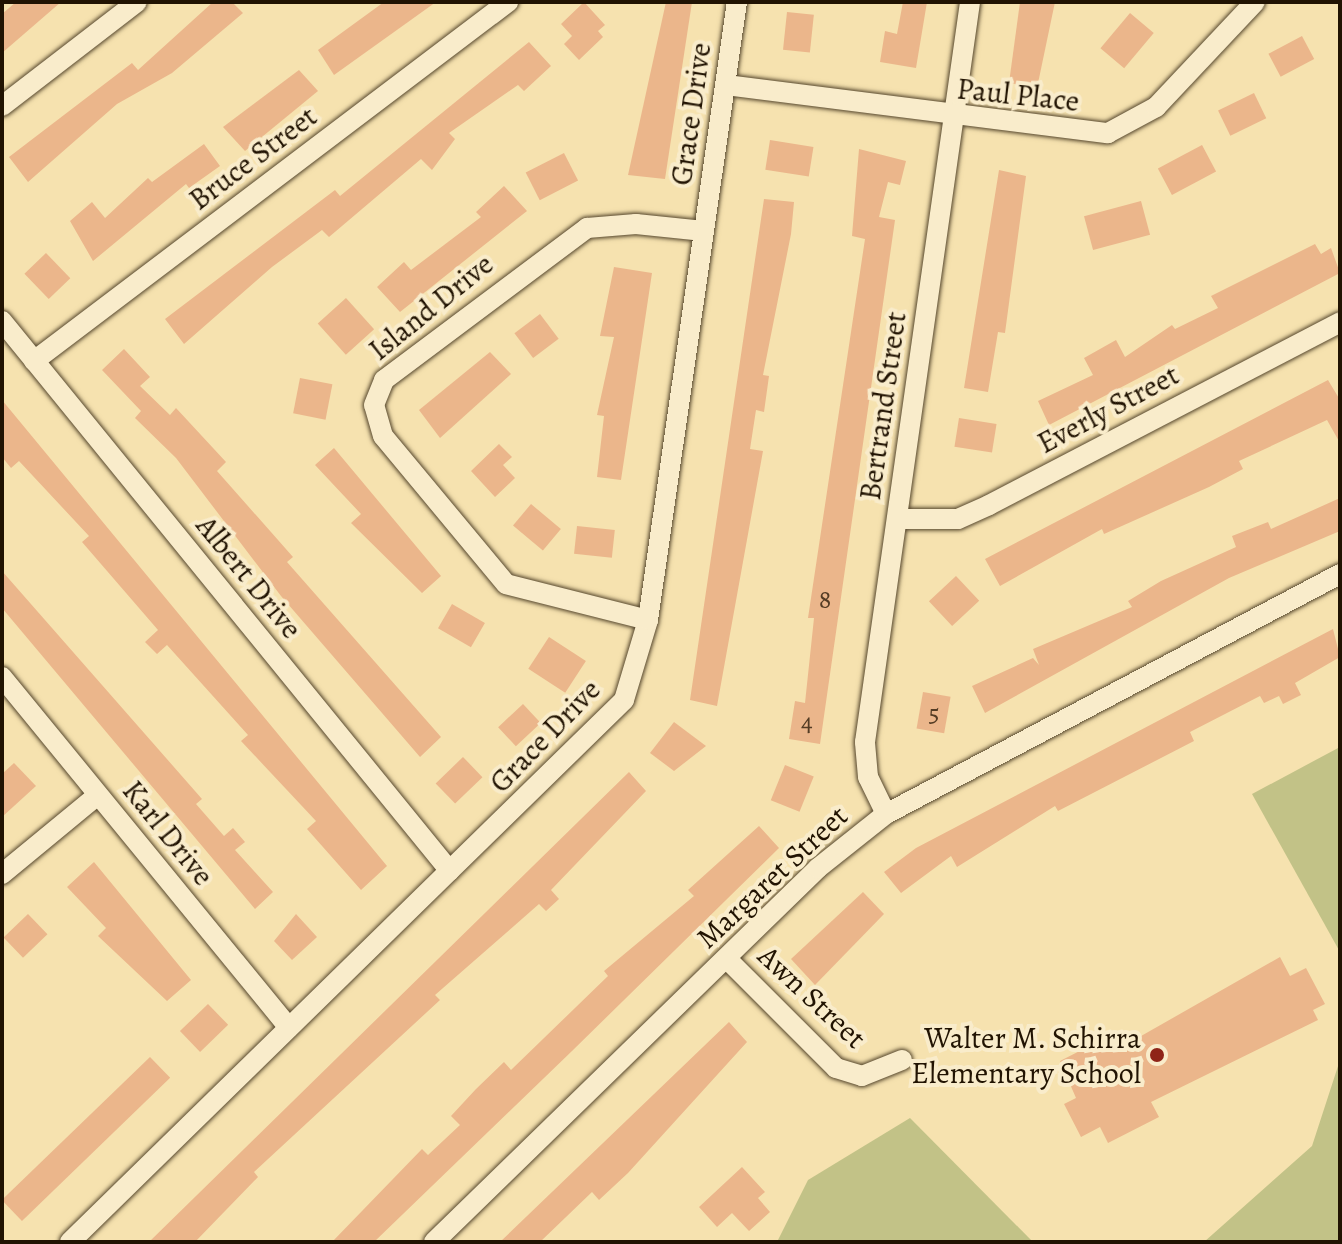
<!DOCTYPE html>
<html>
<head>
<meta charset="utf-8">
<style>
	body { margin:0 }
	#map { position:relative; width:1342px; height:1244px; overflow:hidden; background:#f6e2af; font-family:Alegreya,serif }
	div>[style] { position:absolute }
	.green>* { inset:0; background:#c2c287 }
	.building>* { inset:0; background:#ebb68b; transform-origin:0 0 }
	.roads { filter:drop-shadow(0 0 2px #56472d) drop-shadow(0 0 2px #56472d) }
	.minor>* { height:20px; margin:-10px; padding:0 10px; transform-origin:10px; border-radius:10px; background:#f9eccb }
	.dots>* { width:22px; height:22px; translate:-50% -50%; box-sizing:border-box; border:4px solid #f9eccb; border-radius:50% }
	span { translate:-50% -50%; white-space:nowrap; text-align:center; line-height:1.15; -webkit-text-stroke:8px #f9eccb; paint-order:stroke }
	.number-label { font-size:26px; color:#543c24 }
	.number-label span { -webkit-text-stroke-width:0 }
	.street-label { font-size:30px; color:#211302 }
	.poi-label { font-size:30px; color:#211302 }
	.right { translate:-100% -50%; text-align:right }
	.frame { position:absolute; inset:0; border:4px solid #211302; pointer-events:none }
</style>
</head>
<body>
<div id="map">
	<div class="green">
		<i style="clip-path:polygon(1340px 747px,1340px 952px,1252px 794px)"></i>
		<i style="clip-path:polygon(1340px 1060px,1340px 1242px,1204px 1242px,1312px 1146px)"></i>
		<i style="clip-path:polygon(910px 1118px,1033px 1242px,777px 1242px,808px 1180px)"></i>
	</div>
	<div class="building">
		<i style="clip-path:polygon(16px 2px,61px 2px,2px 53px,2px 14px)"></i>
		<i style="clip-path:polygon(213px 2px,232px 2px,243px 13px,172px 73px,117px 104px,28px 182px,9px 157px,132px 63px,138px 70px)"></i>
		<i style="clip-path:polygon(384px 2px,436px 2px,334px 75px,318px 50px)"></i>
		<i style="clip-path:polygon(584px 2px,605px 25px,598px 31px,603px 37px,579px 60px,564px 44px,572px 36px,561px 24px)"></i>
		<i style="clip-path:polygon(666px 2px,692px 2px,665px 179px,628px 175px)"></i>
		<i style="clip-path:polygon(903px 2px,927px 2px,916px 68px,880px 62px,885px 31px,897px 34px)"></i>
		<i style="clip-path:polygon(1020px 2px,1055px 2px,1037px 88px,1009px 83px)"></i>
		<i style="left:787px;top:12px;width:27px;height:38px;rotate:6deg"></i>
		<i style="left:1130px;top:13px;width:31px;height:46px;rotate:40deg"></i>
		<i style="left:1302px;top:36px;width:26px;height:38px;rotate:62deg"></i>
		<i style="clip-path:polygon(529px 42px,551px 66px,524px 91px,518px 85px,449px 133px,455px 139px,432px 170px,421px 159px,329px 237px,322px 230px,272px 267px,184px 344px,165px 319px,335px 190px,340px 196px)"></i>
		<i style="clip-path:polygon(299px 70px,318px 91px,245px 151px,223px 127px)"></i>
		<i style="left:1254px;top:93px;width:28px;height:40px;rotate:64deg"></i>
		<i style="left:770px;top:140px;width:44px;height:30px;rotate:9deg"></i>
		<i style="clip-path:polygon(204px 144px,220px 166px,189px 188px,186px 184px,93px 261px,70px 221px,92px 202px,105px 218px,148px 178px,152px 182px)"></i>
		<i style="left:1202px;top:145px;width:30px;height:50px;rotate:62deg"></i>
		<i style="clip-path:polygon(859px 149px,906px 161px,900px 185px,888px 182px,879px 217px,895px 220px,820px 744px,789px 739px,795px 701px,805px 703px,814px 618px,808px 618px,865px 239px,852px 236px)"></i>
		<i style="left:564px;top:153px;width:31px;height:43px;rotate:63deg"></i>
		<i style="clip-path:polygon(999px 170px,1026px 176px,1005px 333px,998px 332px,988px 392px,964px 388px)"></i>
		<i style="clip-path:polygon(504px 186px,527px 211px,400px 312px,377px 287px,404px 262px,411px 270px,481px 217px,476px 212px)"></i>
		<i style="clip-path:polygon(764px 199px,794px 202px,791px 234px,763px 375px,769px 376px,764px 412px,756px 410px,750px 449px,763px 451px,717px 706px,690px 700px)"></i>
		<i style="left:1141px;top:201px;width:35px;height:59px;rotate:75deg"></i>
		<i style="clip-path:polygon(1315px 244px,1321px 254px,1331px 248px,1340px 273px,1049px 425px,1038px 401px,1093px 375px,1084px 358px,1116px 340px,1125px 357px,1172px 325px,1175px 329px,1218px 308px,1211px 296px)"></i>
		<i style="left:46px;top:253px;width:35px;height:30px;rotate:46deg"></i>
		<i style="clip-path:polygon(614px 267px,652px 273px,621px 480px,597px 477px,604px 416px,597px 415px,614px 337px,600px 336px)"></i>
		<i style="left:346px;top:298px;width:42px;height:38px;rotate:48deg"></i>
		<i style="left:540px;top:314px;width:31px;height:32px;rotate:53deg"></i>
		<i style="clip-path:polygon(124px 349px,150px 377px,140px 386px,170px 415px,176px 408px,226px 462px,217px 471px,293px 557px,287px 562px,441px 737px,420px 757px,281px 596px,176px 458px,135px 418px,141px 411px,102px 370px)"></i>
		<i style="clip-path:polygon(490px 352px,511px 374px,440px 438px,419px 410px)"></i>
		<i style="left:300px;top:378px;width:33px;height:36px;rotate:11deg"></i>
		<i style="clip-path:polygon(1328px 380px,1340px 400px,1340px 443px,1327px 420px,1239px 461px,1243px 469px,1209px 487px,1104px 534px,1102px 529px,1000px 586px,985px 559px)"></i>
		<i style="clip-path:polygon(2px 400px,387px 866px,361px 890px,307px 829px,316px 821px,241px 741px,248px 735px,167px 645px,157px 654px,145px 642px,158px 630px,82px 542px,89px 536px,19px 461px,11px 468px,2px 457px)"></i>
		<i style="left:959px;top:418px;width:38px;height:29px;rotate:9deg"></i>
		<i style="clip-path:polygon(499px 444px,512px 457px,503px 465px,515px 478px,495px 497px,471px 471px)"></i>
		<i style="clip-path:polygon(334px 448px,441px 576px,422px 593px,351px 523px,361px 514px,315px 465px)"></i>
		<i style="clip-path:polygon(1340px 498px,1340px 531px,1229px 578px,985px 713px,972px 686px,1033px 658px,1039px 665px,1033px 649px,1132px 607px,1128px 601px,1161px 581px,1236px 547px,1232px 536px,1268px 522px,1271px 529px)"></i>
		<i style="left:531px;top:504px;width:39px;height:28px;rotate:40deg"></i>
		<i style="left:577px;top:526px;width:38px;height:28px;rotate:6deg"></i>
		<i style="clip-path:polygon(2px 571px,202px 799px,196px 804px,224px 836px,233px 828px,245px 842px,235px 850px,273px 892px,255px 909px,2px 608px)"></i>
		<i style="left:956px;top:576px;width:34px;height:37px;rotate:47deg"></i>
		<i style="left:452px;top:604px;width:38px;height:28px;rotate:30deg"></i>
		<i style="clip-path:polygon(1333px 629px,1340px 657px,1295px 683px,1301px 695px,1283px 704px,1279px 696px,1264px 703px,1260px 696px,1190px 732px,1194px 741px,1058px 811px,1055px 806px,957px 867px,951px 856px,901px 893px,884px 872px,916px 848px)"></i>
		<i style="left:549px;top:637px;width:44px;height:38px;rotate:33deg"></i>
		<i style="left:923px;top:692px;width:28px;height:37px;rotate:10deg"></i>
		<i style="left:523px;top:704px;width:26px;height:34px;rotate:47deg"></i>
		<i style="clip-path:polygon(674px 722px,706px 746px,674px 771px,650px 753px)"></i>
		<i style="left:463px;top:757px;width:28px;height:38px;rotate:46deg"></i>
		<i style="clip-path:polygon(14px 763px,36px 786px,2px 817px,2px 774px)"></i>
		<i style="left:785px;top:765px;width:31px;height:38px;rotate:22deg"></i>
		<i style="clip-path:polygon(629px 772px,646px 791px,551px 890px,559px 899px,546px 911px,539px 904px,435px 995px,440px 1000px,254px 1172px,258px 1177px,195px 1242px,149px 1242px)"></i>
		<i style="clip-path:polygon(759px 826px,779px 848px,572px 1051px,374px 1242px,332px 1242px,422px 1149px,428px 1155px,460px 1125px,451px 1116px,476px 1089px,504px 1062px,511px 1070px,608px 976px,604px 971px,694px 896px,688px 890px)"></i>
		<i style="clip-path:polygon(94px 862px,191px 980px,167px 1001px,98px 936px,106px 928px,67px 887px)"></i>
		<i style="clip-path:polygon(863px 892px,884px 914px,815px 985px,791px 959px)"></i>
		<i style="left:28px;top:914px;width:28px;height:34px;rotate:46deg"></i>
		<i style="clip-path:polygon(296px 914px,317px 937px,292px 960px,274px 941px)"></i>
		<i style="clip-path:polygon(1280px 957px,1290px 976px,1306px 968px,1325px 1004px,1313px 1010px,1318px 1020px,1151px 1102px,1159px 1117px,1108px 1143px,1100px 1127px,1081px 1137px,1064px 1104px,1076px 1098px,1060px 1061px,1113px 1034px,1120px 1048px)"></i>
		<i style="left:208px;top:1004px;width:29px;height:39px;rotate:46deg"></i>
		<i style="clip-path:polygon(729px 1022px,747px 1042px,628px 1173px,599px 1200px,592px 1192px,540px 1242px,500px 1242px)"></i>
		<i style="left:150px;top:1057px;width:29px;height:206px;rotate:46deg"></i>
		<i style="clip-path:polygon(742px 1167px,765px 1192px,758px 1198px,770px 1212px,749px 1231px,732px 1213px,717px 1227px,699px 1207px)"></i>
	</div>
	<div class="roads">
		<div class="minor">
			<i style="left:726px;top:85px;width:385px;rotate:7.2deg"></i>
			<i style="left:1108px;top:133px;width:55px;rotate:-28.4deg"></i>
			<i style="left:1156px;top:107px;width:144px;rotate:-46.7deg"></i>
			<i style="left:2px;top:106px;width:170px;rotate:-37.6deg"></i>
			<i style="left:2px;top:321px;width:709px;rotate:50.84deg"></i>
			<i style="left:34px;top:361px;width:595px;rotate:-37.14deg"></i>
			<i style="left:897px;top:519px;width:61px"></i>
			<i style="left:958px;top:519px;width:34px;rotate:-24deg"></i>
			<i style="left:989px;top:505px;width:396px;rotate:-27.5deg"></i>
			<i style="left:648px;top:620px;width:146px;rotate:-165.8deg"></i>
			<i style="left:506px;top:584px;width:192px;rotate:-129.7deg"></i>
			<i style="left:383px;top:436px;width:32px;rotate:-106deg"></i>
			<i style="left:374px;top:405px;width:27px;rotate:-68deg"></i>
			<i style="left:384px;top:380px;width:254px;rotate:-36.8deg"></i>
			<i style="left:587px;top:228px;width:49px;rotate:-4.7deg"></i>
			<i style="left:636px;top:224px;width:68px;rotate:5.9deg"></i>
			<i style="left:2px;top:677px;width:453px;rotate:50.7deg"></i>
			<i style="left:886px;top:814px;width:41px;rotate:-115.9deg"></i>
			<i style="left:868px;top:777px;width:35px;rotate:-95deg"></i>
			<i style="left:865px;top:742px;width:747px;rotate:-81.92deg"></i>
			<i style="left:2px;top:874px;width:124px;rotate:-39.5deg"></i>
			<i style="left:727px;top:959px;width:154px;rotate:45deg"></i>
			<i style="left:836px;top:1068px;width:27px;rotate:17deg"></i>
			<i style="left:862px;top:1076px;width:43px;rotate:-21.8deg"></i>
			<i style="left:70px;top:1242px;width:775px;rotate:-44.37deg"></i>
			<i style="left:624px;top:700px;width:84px;rotate:-73.3deg"></i>
			<i style="left:648px;top:620px;width:624px;rotate:-81.81deg"></i>
			<i style="left:434px;top:1242px;width:536px;rotate:-44.24deg"></i>
			<i style="left:818px;top:868px;width:87px;rotate:-38.5deg"></i>
			<i style="left:886px;top:814px;width:514px;rotate:-27.86deg"></i>
		</div>
	</div>
	<div class="dots">
		<i style="left:1157px;top:1055px;background:#8f2418"></i>
	</div>
	<div class="number-label">
		<span style="left:825px;top:600px">8</span>
		<span style="left:934px;top:713px">5</span>
		<span style="left:807px;top:723px">4</span>
	</div>
	<div class="street-label">
		<span style="left:1018px;top:95px;rotate:6deg">Paul Place</span>
		<span style="left:691px;top:114px;rotate:-82deg">Grace Drive</span>
		<span style="left:253px;top:158px;rotate:-37deg">Bruce Street</span>
		<span style="left:431px;top:307px;rotate:-39deg">Island Drive</span>
		<span style="left:883px;top:406px;rotate:-82deg">Bertrand Street</span>
		<span style="left:1108px;top:409px;rotate:-28deg">Everly Street</span>
		<span style="left:249px;top:577px;rotate:51deg">Albert Drive</span>
		<span style="left:545px;top:736px;rotate:-46deg">Grace Drive</span>
		<span style="left:168px;top:833px;rotate:51deg">Karl Drive</span>
		<span style="left:772px;top:877px;rotate:-43deg">Margaret Street</span>
		<span style="left:812px;top:997px;rotate:43deg">Awn Street</span>
	</div>
	<div class="poi-label">
		<span class="right" style="left:1141px;top:1055px">Walter M. Schirra<br>Elementary School</span>
	</div>
	<div class="frame"></div>
</div>
</body>
</html>
